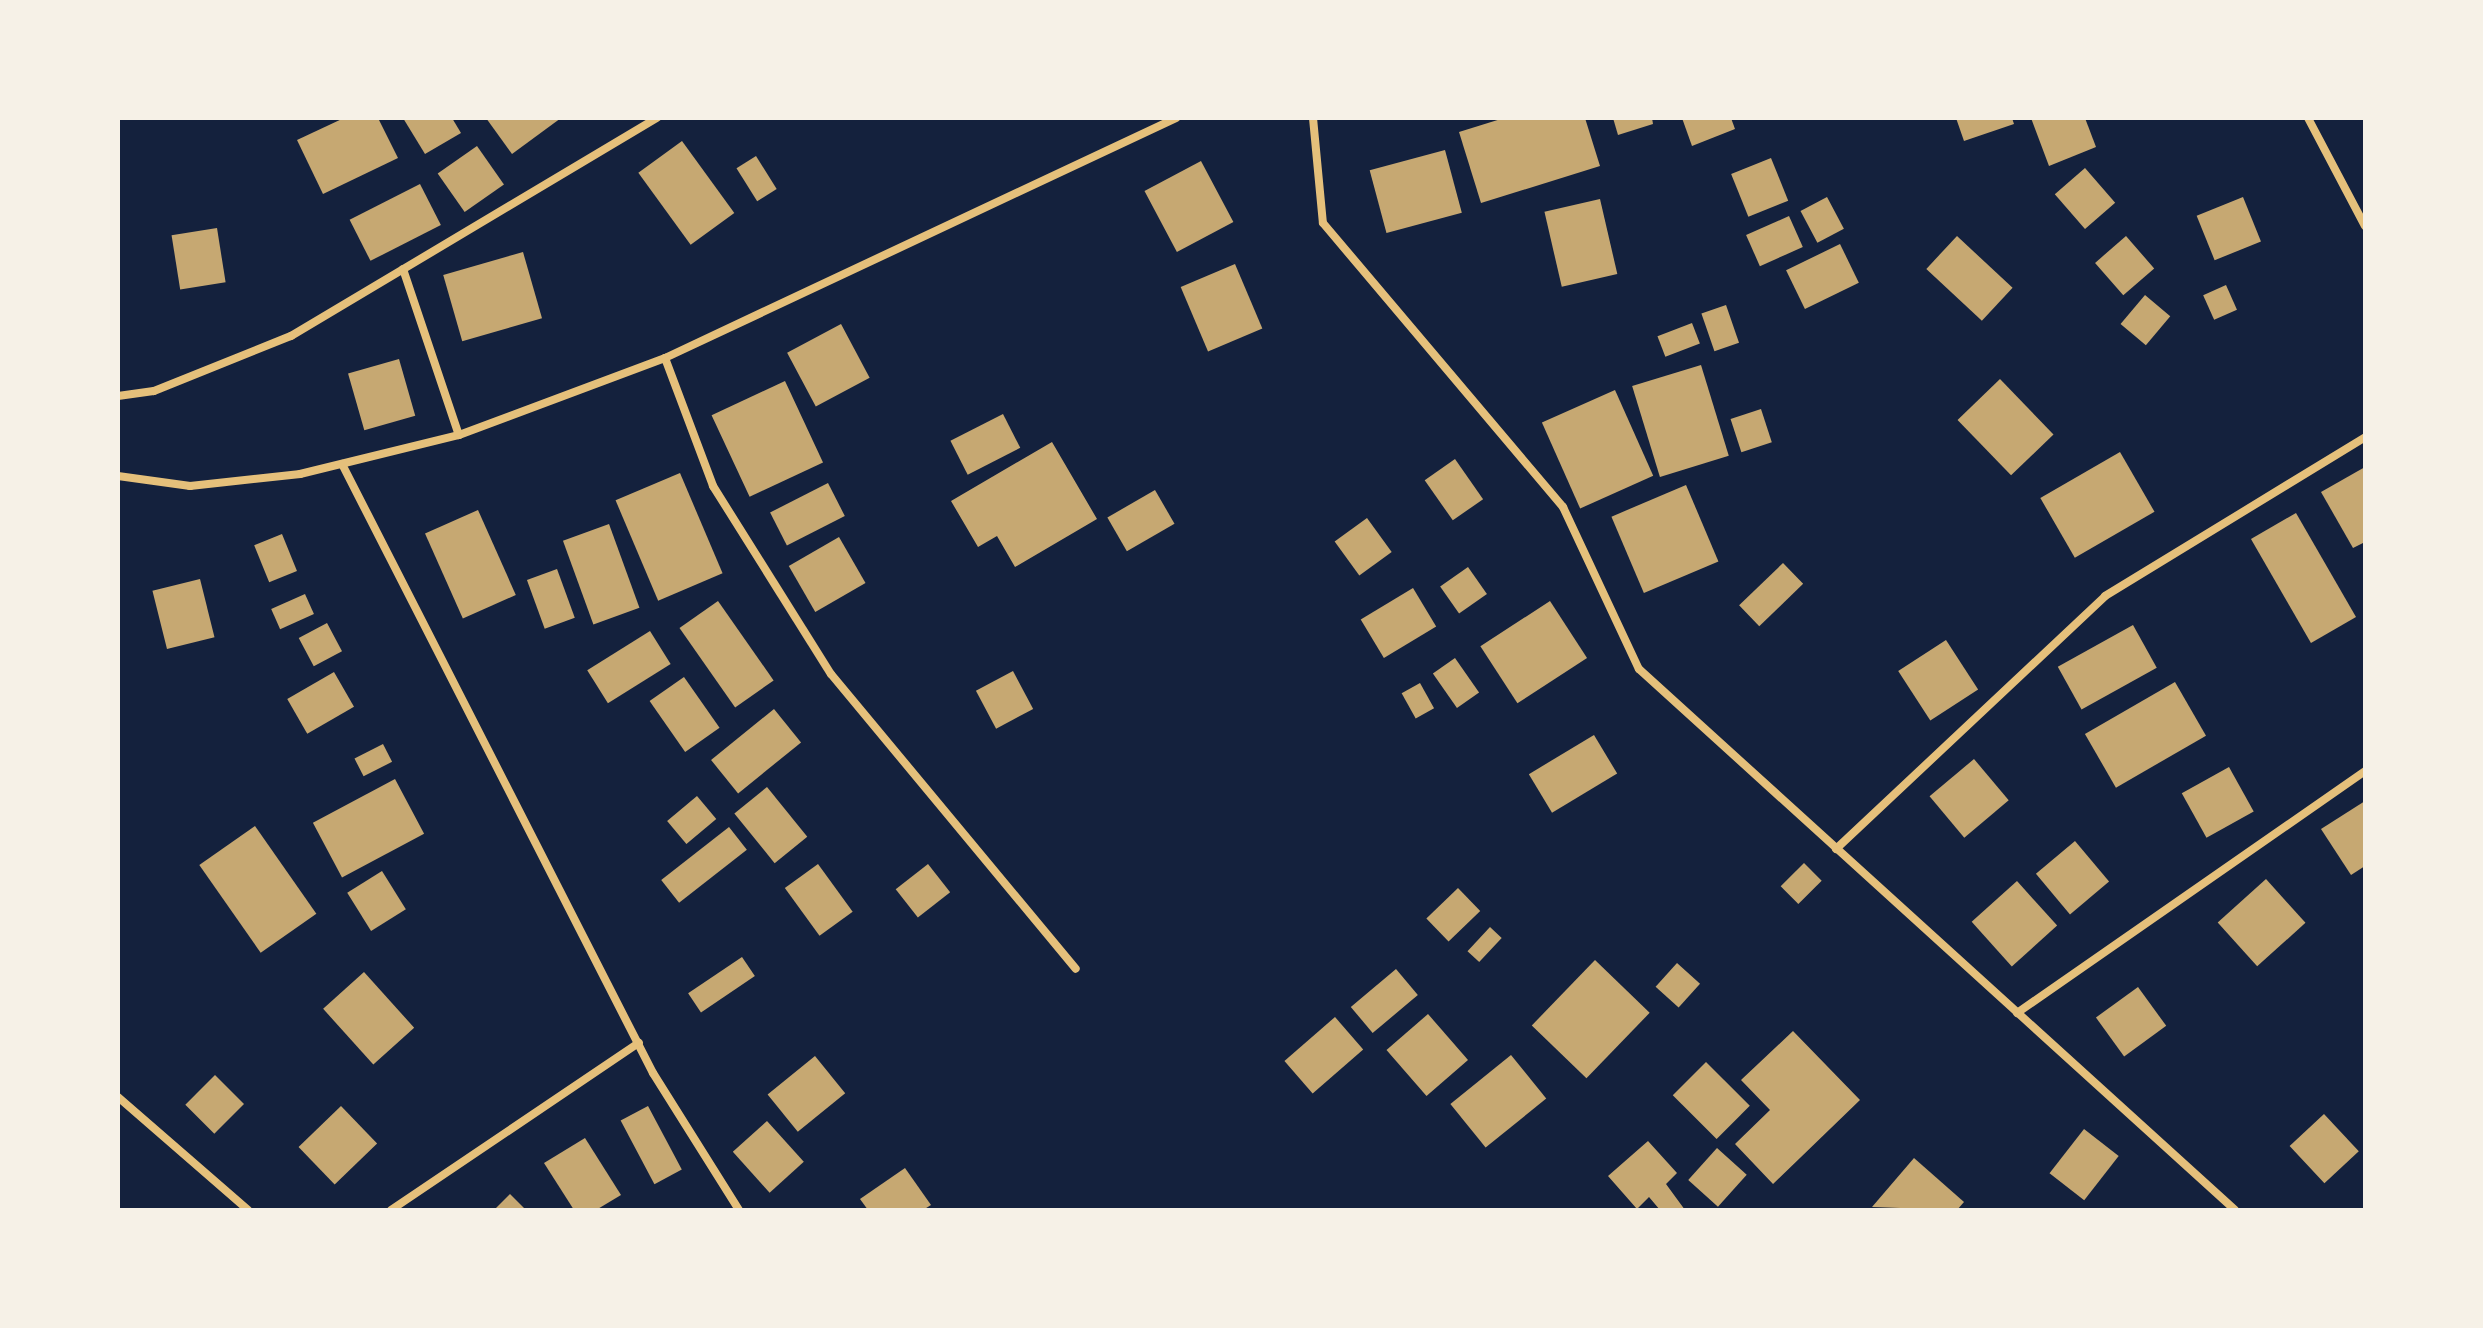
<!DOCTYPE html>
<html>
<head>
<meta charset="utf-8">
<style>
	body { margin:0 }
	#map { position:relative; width:2483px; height:1328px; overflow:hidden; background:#14213d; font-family:Karla,sans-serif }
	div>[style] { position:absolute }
	.building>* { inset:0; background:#c6a872; transform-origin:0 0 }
	.minor>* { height:8px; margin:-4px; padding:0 4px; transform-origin:4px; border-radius:4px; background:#e5c07b }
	span { translate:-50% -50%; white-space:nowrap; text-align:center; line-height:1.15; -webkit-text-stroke:8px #f6f1e7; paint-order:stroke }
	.frame { position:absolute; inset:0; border:120px solid #f6f1e7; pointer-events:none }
</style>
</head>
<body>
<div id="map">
	<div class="building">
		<i style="clip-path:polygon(344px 118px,378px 118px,398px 158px,323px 194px,297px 140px)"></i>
		<i style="clip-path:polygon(403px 118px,452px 118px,461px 133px,425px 154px)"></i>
		<i style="clip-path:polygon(486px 118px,561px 118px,512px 154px)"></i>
		<i style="clip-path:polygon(1504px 118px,1585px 118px,1600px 166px,1481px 203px,1459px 132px)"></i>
		<i style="clip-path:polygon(1613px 118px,1652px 118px,1653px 124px,1618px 135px)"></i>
		<i style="clip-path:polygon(1682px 118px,1731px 118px,1735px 129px,1692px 146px)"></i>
		<i style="clip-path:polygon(1956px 118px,2012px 118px,2014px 124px,1964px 141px)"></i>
		<i style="clip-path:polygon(2031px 118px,2085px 118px,2096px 147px,2049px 166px)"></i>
		<i style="left:682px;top:141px;width:89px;height:54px;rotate:54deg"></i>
		<i style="left:477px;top:146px;width:47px;height:48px;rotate:55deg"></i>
		<i style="left:1445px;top:150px;width:65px;height:78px;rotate:75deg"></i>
		<i style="left:756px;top:156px;width:39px;height:23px;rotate:58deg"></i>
		<i style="left:1771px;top:158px;width:46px;height:43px;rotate:68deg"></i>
		<i style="left:1201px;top:161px;width:69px;height:64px;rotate:62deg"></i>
		<i style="left:2085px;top:168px;width:46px;height:40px;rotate:49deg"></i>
		<i style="left:420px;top:184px;width:46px;height:79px;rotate:63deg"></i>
		<i style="left:1827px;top:197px;width:36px;height:30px;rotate:62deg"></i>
		<i style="left:2243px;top:197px;width:48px;height:50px;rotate:68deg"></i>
		<i style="left:1600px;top:199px;width:77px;height:57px;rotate:77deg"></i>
		<i style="left:1789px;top:216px;width:34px;height:47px;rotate:66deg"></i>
		<i style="left:217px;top:228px;width:55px;height:46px;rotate:81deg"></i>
		<i style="left:1957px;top:236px;width:76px;height:45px;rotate:43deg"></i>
		<i style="left:2126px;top:236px;width:43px;height:41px;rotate:49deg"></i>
		<i style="left:1840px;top:244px;width:43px;height:60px;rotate:64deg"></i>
		<i style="left:523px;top:252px;width:69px;height:83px;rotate:74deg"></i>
		<i style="left:1235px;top:264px;width:70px;height:59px;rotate:67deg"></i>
		<i style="left:2226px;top:285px;width:27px;height:25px;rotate:66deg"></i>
		<i style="left:2145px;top:295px;width:33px;height:38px;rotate:40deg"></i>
		<i style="left:1726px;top:305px;width:40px;height:26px;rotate:71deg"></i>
		<i style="left:1692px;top:323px;width:22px;height:37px;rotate:69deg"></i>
		<i style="left:841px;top:324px;width:61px;height:61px;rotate:62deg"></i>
		<i style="left:399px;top:359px;width:59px;height:53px;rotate:74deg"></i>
		<i style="left:1701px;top:365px;width:95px;height:72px;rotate:73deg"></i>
		<i style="left:2000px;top:379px;width:77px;height:59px;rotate:46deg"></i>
		<i style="left:785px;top:381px;width:90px;height:81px;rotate:65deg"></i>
		<i style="left:1615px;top:390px;width:94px;height:80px;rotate:66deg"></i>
		<i style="left:1761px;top:409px;width:35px;height:32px;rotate:72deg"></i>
		<i style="left:1003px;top:414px;width:38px;height:59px;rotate:63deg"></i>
		<i style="clip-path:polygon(1052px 442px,1097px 519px,1015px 567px,997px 536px,978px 547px,951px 501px)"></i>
		<i style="left:2120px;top:452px;width:69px;height:92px;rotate:60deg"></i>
		<i style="left:1455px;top:459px;width:49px;height:37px;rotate:55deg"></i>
		<i style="clip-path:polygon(2365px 467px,2365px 542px,2353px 548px,2321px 492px)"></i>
		<i style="left:680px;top:473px;width:109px;height:70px;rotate:67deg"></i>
		<i style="left:828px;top:483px;width:37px;height:65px;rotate:63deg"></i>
		<i style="left:1686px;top:485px;width:83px;height:81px;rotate:67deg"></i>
		<i style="left:1155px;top:490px;width:39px;height:55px;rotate:60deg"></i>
		<i style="left:478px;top:510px;width:93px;height:58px;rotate:66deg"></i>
		<i style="left:2296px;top:513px;width:120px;height:52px;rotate:60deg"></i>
		<i style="left:1367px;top:518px;width:42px;height:40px;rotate:54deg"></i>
		<i style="left:609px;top:524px;width:89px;height:49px;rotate:70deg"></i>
		<i style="left:282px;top:534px;width:40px;height:30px;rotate:68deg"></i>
		<i style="left:839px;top:537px;width:53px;height:58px;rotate:60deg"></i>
		<i style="left:1783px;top:563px;width:29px;height:61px;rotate:46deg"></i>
		<i style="left:1468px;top:567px;width:33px;height:34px;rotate:55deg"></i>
		<i style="left:557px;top:569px;width:52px;height:32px;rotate:70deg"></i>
		<i style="left:200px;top:579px;width:60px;height:49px;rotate:76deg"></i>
		<i style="left:1413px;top:588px;width:45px;height:61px;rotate:59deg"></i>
		<i style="left:305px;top:594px;width:22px;height:37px;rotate:66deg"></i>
		<i style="left:718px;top:601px;width:97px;height:47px;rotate:55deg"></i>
		<i style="left:1550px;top:601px;width:68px;height:83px;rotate:57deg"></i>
		<i style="left:327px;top:623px;width:32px;height:32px;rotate:62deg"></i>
		<i style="left:2133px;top:625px;width:49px;height:86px;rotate:61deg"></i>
		<i style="left:650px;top:631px;width:39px;height:74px;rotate:58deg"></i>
		<i style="left:1946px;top:640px;width:59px;height:57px;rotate:57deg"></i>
		<i style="left:1455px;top:658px;width:42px;height:27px;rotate:55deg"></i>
		<i style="left:1013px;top:671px;width:43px;height:42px;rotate:62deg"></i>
		<i style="left:334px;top:672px;width:40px;height:54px;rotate:60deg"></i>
		<i style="left:684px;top:677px;width:62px;height:42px;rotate:55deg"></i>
		<i style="left:2175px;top:682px;width:62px;height:104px;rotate:60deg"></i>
		<i style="left:1420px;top:683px;width:29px;height:21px;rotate:61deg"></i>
		<i style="left:774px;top:709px;width:43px;height:81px;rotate:51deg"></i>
		<i style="left:1594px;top:735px;width:45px;height:76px;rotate:59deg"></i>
		<i style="left:383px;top:744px;width:20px;height:32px;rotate:63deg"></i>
		<i style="left:1974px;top:759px;width:54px;height:58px;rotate:50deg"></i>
		<i style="left:2229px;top:767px;width:51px;height:54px;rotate:61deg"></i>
		<i style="left:395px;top:779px;width:62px;height:93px;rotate:62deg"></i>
		<i style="left:767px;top:787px;width:64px;height:42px;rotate:51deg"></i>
		<i style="left:697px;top:796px;width:30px;height:39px;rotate:50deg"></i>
		<i style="clip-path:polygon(2365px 801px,2365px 866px,2351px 875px,2321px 829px)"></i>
		<i style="left:255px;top:826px;width:107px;height:68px;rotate:55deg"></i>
		<i style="left:729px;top:827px;width:29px;height:86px;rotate:52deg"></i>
		<i style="left:2075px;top:841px;width:53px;height:51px;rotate:50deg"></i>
		<i style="left:1804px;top:863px;width:25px;height:33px;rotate:45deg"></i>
		<i style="left:818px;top:864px;width:59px;height:41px;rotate:54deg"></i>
		<i style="left:928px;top:864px;width:36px;height:41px;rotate:52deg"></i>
		<i style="left:382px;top:871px;width:45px;height:41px;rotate:58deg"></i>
		<i style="left:2266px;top:879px;width:59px;height:65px;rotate:48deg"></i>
		<i style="left:2017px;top:881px;width:60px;height:61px;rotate:48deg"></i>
		<i style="left:1458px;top:888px;width:32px;height:44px;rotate:46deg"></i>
		<i style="left:1490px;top:927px;width:16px;height:33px;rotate:43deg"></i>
		<i style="left:742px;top:957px;width:23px;height:65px;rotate:56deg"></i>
		<i style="left:1595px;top:960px;width:76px;height:91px;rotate:44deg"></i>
		<i style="left:1677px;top:963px;width:31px;height:32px;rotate:42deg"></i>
		<i style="left:1396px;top:969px;width:34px;height:59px;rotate:50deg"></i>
		<i style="left:364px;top:972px;width:75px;height:55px;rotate:48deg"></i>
		<i style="left:2138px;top:987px;width:48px;height:52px;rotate:54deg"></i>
		<i style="left:1428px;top:1014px;width:61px;height:55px;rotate:49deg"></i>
		<i style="left:1335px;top:1017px;width:43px;height:67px;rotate:49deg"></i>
		<i style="clip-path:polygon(1793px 1031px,1860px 1100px,1773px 1184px,1735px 1144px,1770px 1110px,1741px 1080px)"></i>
		<i style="left:1511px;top:1055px;width:56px;height:78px;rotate:51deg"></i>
		<i style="left:815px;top:1056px;width:48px;height:61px;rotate:51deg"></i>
		<i style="left:1706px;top:1062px;width:62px;height:47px;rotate:45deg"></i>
		<i style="left:215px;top:1075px;width:41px;height:42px;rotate:45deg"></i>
		<i style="left:341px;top:1106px;width:52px;height:59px;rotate:46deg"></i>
		<i style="left:648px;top:1106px;width:72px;height:31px;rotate:62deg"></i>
		<i style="left:2324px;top:1114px;width:51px;height:47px;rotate:47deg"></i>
		<i style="left:767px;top:1121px;width:55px;height:46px;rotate:48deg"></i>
		<i style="left:2084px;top:1129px;width:44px;height:56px;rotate:38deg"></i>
		<i style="clip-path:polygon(585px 1138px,621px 1195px,596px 1210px,574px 1210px,544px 1163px)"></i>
		<i style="clip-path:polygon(1648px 1141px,1677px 1173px,1666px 1184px,1685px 1210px,1660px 1210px,1649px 1197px,1637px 1209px,1608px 1176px)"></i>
		<i style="left:1717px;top:1148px;width:40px;height:43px;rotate:42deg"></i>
		<i style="clip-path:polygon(1914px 1158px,1964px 1202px,1957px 1210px,1872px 1207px)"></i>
		<i style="clip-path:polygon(905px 1168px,931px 1205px,923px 1210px,868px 1210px,860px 1199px)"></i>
		<i style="clip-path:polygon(510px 1194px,526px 1210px,494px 1210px)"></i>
	</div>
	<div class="minor">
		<i style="left:1313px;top:118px;width:105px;rotate:84.6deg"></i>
		<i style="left:1323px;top:223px;width:372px;rotate:49.8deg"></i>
		<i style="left:1563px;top:507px;width:179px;rotate:64.9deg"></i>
		<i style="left:1639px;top:669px;width:805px;rotate:42.23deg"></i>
		<i style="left:2308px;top:118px;width:122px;rotate:62.2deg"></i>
		<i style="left:403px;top:269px;width:175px;rotate:71.4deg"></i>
		<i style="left:665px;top:358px;width:137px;rotate:69.4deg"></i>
		<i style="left:713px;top:486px;width:222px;rotate:57.9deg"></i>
		<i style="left:831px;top:674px;width:383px;rotate:50.3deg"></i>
		<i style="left:118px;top:396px;width:36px;rotate:-8deg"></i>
		<i style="left:154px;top:391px;width:148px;rotate:-21.9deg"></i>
		<i style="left:291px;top:336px;width:426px;rotate:-30.8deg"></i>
		<i style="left:342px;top:464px;width:684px;rotate:62.95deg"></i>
		<i style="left:653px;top:1073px;width:162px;rotate:57.9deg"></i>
		<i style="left:118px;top:476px;width:73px;rotate:7.9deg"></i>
		<i style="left:190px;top:486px;width:111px;rotate:-6.2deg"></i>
		<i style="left:300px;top:474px;width:164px;rotate:-13.8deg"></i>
		<i style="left:459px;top:435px;width:220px;rotate:-20.5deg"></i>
		<i style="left:665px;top:358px;width:565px;rotate:-25.16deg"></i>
		<i style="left:1836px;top:849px;width:369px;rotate:-43.2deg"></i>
		<i style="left:2105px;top:596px;width:305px;rotate:-31.4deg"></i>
		<i style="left:2017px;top:1013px;width:424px;rotate:-34.8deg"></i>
		<i style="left:118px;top:1097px;width:172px;rotate:41deg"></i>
		<i style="left:391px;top:1210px;width:299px;rotate:-34deg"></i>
	</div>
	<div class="frame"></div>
</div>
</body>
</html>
